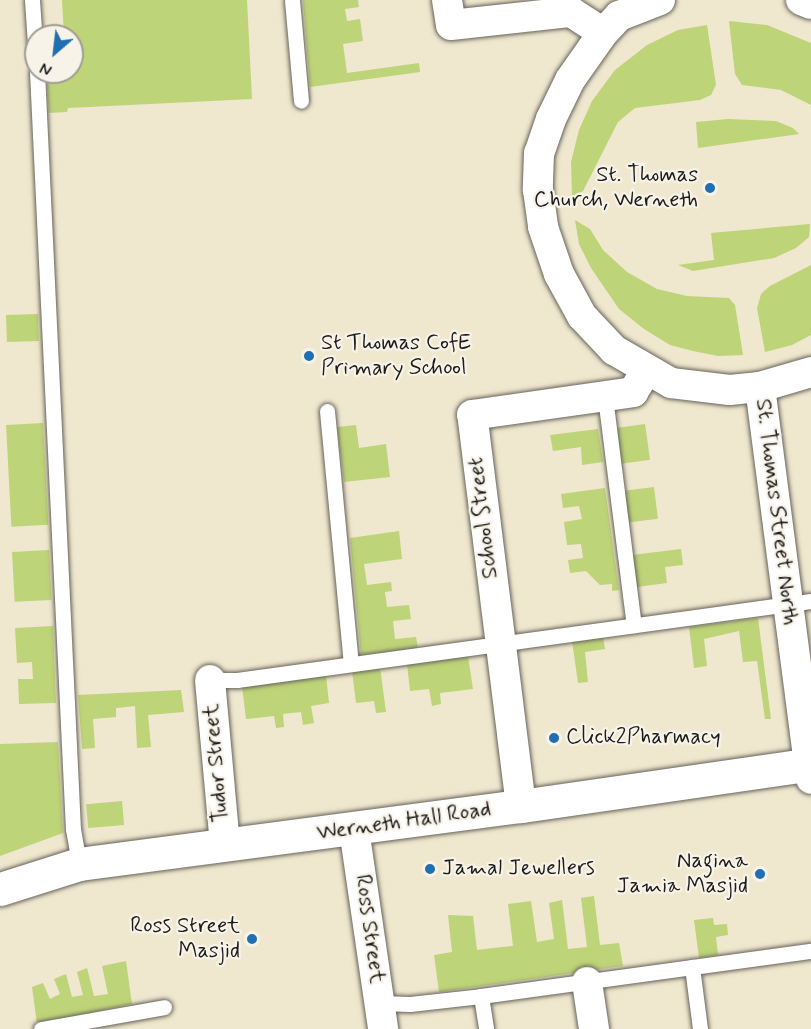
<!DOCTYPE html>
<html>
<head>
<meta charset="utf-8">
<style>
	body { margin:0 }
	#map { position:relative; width:811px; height:1029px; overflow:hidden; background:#efe7ce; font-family:Mynerve,sans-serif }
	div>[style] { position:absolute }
	.green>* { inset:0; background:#bed478; transform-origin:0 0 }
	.roads { filter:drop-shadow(0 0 2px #66635a) drop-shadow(0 0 2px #66635a) }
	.lane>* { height:15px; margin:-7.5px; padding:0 7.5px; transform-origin:7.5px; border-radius:7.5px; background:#fff }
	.street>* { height:30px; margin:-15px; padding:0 15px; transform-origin:15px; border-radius:15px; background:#fff }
	.secondary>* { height:33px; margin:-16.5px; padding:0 16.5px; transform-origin:16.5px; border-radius:16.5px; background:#fff }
	.dots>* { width:16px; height:16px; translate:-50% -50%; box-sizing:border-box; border:3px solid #f7f3e8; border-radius:50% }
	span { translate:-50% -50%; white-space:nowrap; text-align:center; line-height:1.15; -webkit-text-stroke:4.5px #f7f3e8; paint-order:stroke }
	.poi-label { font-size:22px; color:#1c1c1c }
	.right { translate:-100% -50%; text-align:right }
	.left { translate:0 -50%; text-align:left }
	.street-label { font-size:22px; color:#1c1c1c }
	.north { position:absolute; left:24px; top:24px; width:60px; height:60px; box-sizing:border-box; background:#f7f3e8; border:2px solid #9f9d96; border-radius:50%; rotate:208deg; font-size:16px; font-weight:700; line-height:24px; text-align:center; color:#1c1c1c }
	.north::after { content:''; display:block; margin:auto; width:21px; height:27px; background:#1f6fb2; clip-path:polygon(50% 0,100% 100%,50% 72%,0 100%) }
</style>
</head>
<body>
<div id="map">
	<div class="green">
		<i style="clip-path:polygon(62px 0,247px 0,252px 99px,68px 108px,67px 112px,49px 113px,46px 72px,72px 72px,72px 36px,64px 36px)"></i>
		<i style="clip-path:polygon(303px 0,358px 0,359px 7px,345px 9px,347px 21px,360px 19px,363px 41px,343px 44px,347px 73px,419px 63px,420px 72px,310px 87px)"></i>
		<i style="clip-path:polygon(729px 21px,767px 25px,811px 43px,811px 105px,781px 90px,742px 85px,735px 74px)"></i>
		<i style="clip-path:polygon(707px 25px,716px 85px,711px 95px,700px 100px,635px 108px,618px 122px,583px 191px,572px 197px,571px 162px,579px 130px,592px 101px,615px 70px,647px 45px,678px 30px)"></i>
		<i style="clip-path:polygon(728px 119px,776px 121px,793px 128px,799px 134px,698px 148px,696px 122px)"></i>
		<i style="clip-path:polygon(575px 220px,590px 229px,603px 250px,627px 272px,657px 289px,687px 296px,729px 298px,735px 305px,743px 355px,718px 356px,693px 351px,670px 345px,644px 329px,619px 309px,591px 268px,579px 244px)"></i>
		<i style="clip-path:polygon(810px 224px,809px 237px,796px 248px,774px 258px,693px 271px,678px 265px,714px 260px,711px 233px)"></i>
		<i style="clip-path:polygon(811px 265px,811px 335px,792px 345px,765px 352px,757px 308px,761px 294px,770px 286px)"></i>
		<i style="left:38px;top:314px;width:27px;height:32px;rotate:88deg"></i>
		<i style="left:43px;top:423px;width:102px;height:37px;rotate:87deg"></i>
		<i style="left:645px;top:424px;width:36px;height:29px;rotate:82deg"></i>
		<i style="clip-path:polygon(356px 425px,359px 448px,386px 444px,390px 477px,344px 482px,337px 427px)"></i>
		<i style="clip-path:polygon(598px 429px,603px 462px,582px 465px,581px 447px,553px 451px,550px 435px)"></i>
		<i style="left:654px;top:487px;width:32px;height:30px;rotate:83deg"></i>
		<i style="clip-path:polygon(605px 488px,619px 590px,612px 591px,612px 584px,600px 585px,586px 571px,570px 573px,568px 560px,583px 558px,581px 544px,567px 545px,564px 522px,582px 519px,579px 506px,563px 508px,561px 494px)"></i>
		<i style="clip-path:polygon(399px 531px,402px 559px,364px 564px,367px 585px,391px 582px,392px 591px,385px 592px,387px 607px,409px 605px,411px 619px,393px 621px,395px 639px,416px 637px,418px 648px,361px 655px,350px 538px)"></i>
		<i style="clip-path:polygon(681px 549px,683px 565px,665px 567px,667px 583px,637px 587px,632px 555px)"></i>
		<i style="left:49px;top:550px;width:50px;height:37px;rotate:87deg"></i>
		<i style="clip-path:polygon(758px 618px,771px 719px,765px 719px,757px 661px,743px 662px,739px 631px,704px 639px,707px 666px,694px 668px,689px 627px)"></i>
		<i style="clip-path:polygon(53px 626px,56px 703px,19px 704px,18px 679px,33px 679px,32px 662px,17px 663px,15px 628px)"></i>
		<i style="clip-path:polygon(603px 637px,605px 649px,585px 652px,588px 682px,578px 683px,572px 641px)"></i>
		<i style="clip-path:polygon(468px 656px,473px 689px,440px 693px,441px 704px,432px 706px,429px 689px,410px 691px,407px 664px)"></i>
		<i style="clip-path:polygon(380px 667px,386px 712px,376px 713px,374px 701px,356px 703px,352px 671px)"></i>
		<i style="clip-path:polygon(326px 675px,329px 703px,311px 706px,314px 723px,303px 725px,301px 712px,283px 714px,284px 727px,276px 728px,274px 716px,246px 719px,242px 686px)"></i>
		<i style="clip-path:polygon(181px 690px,184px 712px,148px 715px,151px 747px,137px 748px,135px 706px,116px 708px,116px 717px,93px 719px,95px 748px,82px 749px,78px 695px)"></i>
		<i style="clip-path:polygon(58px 742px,63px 833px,0 856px,0 744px)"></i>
		<i style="left:122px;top:801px;width:24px;height:36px;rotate:85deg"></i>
		<i style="clip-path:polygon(594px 896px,600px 945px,619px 943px,623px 966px,439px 992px,434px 955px,452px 952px,448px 915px,473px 916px,477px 950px,493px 948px,513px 946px,508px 904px,531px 901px,537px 942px,554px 939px,549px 903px,562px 900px,568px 949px,587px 947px,581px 898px)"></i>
		<i style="clip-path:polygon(713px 918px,714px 925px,727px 924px,728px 935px,716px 937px,718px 955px,699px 958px,694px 920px)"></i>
		<i style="clip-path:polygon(126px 961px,132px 1004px,37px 1024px,32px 987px,43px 983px,50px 999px,60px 994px,54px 979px,66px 974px,72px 997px,83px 995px,77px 972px,87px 968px,94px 996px,108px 994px,102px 966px)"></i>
	</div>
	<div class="roads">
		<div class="lane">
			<i style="left:32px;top:0;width:58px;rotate:86.1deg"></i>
			<i style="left:292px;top:0;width:101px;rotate:84.9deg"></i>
			<i style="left:37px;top:72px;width:758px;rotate:87.28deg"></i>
			<i style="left:73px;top:829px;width:36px;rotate:80deg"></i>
			<i style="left:605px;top:397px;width:230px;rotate:82.8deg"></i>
			<i style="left:327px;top:411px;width:254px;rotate:84.6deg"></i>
			<i style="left:210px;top:680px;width:27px"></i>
			<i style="left:237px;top:680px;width:579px;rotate:-7.84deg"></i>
			<i style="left:692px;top:967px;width:63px;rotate:82.6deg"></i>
			<i style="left:481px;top:996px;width:33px;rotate:81deg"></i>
			<i style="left:380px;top:1003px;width:30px;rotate:2deg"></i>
			<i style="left:410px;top:1004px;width:71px;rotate:-6.4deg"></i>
			<i style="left:481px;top:996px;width:333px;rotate:-7.8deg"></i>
			<i style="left:41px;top:1029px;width:125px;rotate:-10.1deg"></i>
		</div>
		<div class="street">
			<i style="left:447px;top:0;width:25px;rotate:81deg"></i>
			<i style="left:451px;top:25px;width:121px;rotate:-6.2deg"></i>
			<i style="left:571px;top:12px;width:38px;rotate:33deg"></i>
			<i style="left:660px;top:0;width:44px;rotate:158.7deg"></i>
			<i style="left:619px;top:16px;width:23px;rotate:133deg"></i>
			<i style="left:603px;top:33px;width:57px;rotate:125.1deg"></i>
			<i style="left:570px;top:80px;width:43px;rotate:116deg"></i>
			<i style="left:551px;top:119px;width:36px;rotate:109deg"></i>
			<i style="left:539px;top:153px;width:37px;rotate:92deg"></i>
			<i style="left:538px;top:190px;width:37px;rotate:82deg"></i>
			<i style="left:543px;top:227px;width:50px;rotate:71.2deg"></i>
			<i style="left:559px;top:274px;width:48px;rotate:61.3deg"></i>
			<i style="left:582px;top:316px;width:47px;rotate:46.7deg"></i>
			<i style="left:614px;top:350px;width:66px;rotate:30.1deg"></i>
			<i style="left:671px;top:383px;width:59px;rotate:6.8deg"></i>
			<i style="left:730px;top:390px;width:30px;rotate:-6deg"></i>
			<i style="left:760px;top:387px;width:53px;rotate:-16.4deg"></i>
			<i style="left:801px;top:0;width:11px;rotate:22deg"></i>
			<i style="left:760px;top:387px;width:395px;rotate:82.6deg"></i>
			<i style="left:210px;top:680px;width:166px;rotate:84.8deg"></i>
			<i style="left:521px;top:806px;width:394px;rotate:-97.1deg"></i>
			<i style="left:472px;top:415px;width:163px;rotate:-8.1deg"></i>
			<i style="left:633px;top:392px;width:25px;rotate:-58deg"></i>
			<i style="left:354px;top:829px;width:202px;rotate:81.7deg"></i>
			<i style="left:587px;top:982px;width:48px;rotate:81.5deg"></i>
		</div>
		<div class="secondary">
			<i style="left:0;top:889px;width:83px;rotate:-17.6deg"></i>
			<i style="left:79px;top:864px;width:446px;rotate:-7.5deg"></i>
			<i style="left:521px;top:806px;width:293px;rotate:-8.2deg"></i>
		</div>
	</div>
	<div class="dots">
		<i style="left:710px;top:188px;background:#1f6fb2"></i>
		<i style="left:309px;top:356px;background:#1f6fb2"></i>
		<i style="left:554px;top:738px;background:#1f6fb2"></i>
		<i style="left:430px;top:869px;background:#1f6fb2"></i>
		<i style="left:760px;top:874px;background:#1f6fb2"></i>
		<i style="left:252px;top:939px;background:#1f6fb2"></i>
	</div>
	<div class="poi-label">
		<span class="right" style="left:698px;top:188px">St. Thomas<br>Church, Werneth</span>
		<span class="left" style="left:321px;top:356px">St Thomas CofE<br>Primary School</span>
		<span class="left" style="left:566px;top:738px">Click2Pharmacy</span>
		<span class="right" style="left:748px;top:874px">Nagina<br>Jamia Masjid</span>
		<span class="left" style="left:442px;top:869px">Jamal Jewellers</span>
		<span class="right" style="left:240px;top:939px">Ross Street<br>Masjid</span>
	</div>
	<div class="street-label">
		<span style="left:776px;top:512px;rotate:83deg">St. Thomas Street North</span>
		<span style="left:484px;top:518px;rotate:-97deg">School Street</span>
		<span style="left:217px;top:763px;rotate:-95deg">Tudor Street</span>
		<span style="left:404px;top:822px;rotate:-8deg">Werneth Hall Road</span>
		<span style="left:369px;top:929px;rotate:82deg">Ross Street</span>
	</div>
	<div class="north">N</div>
</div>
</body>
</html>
